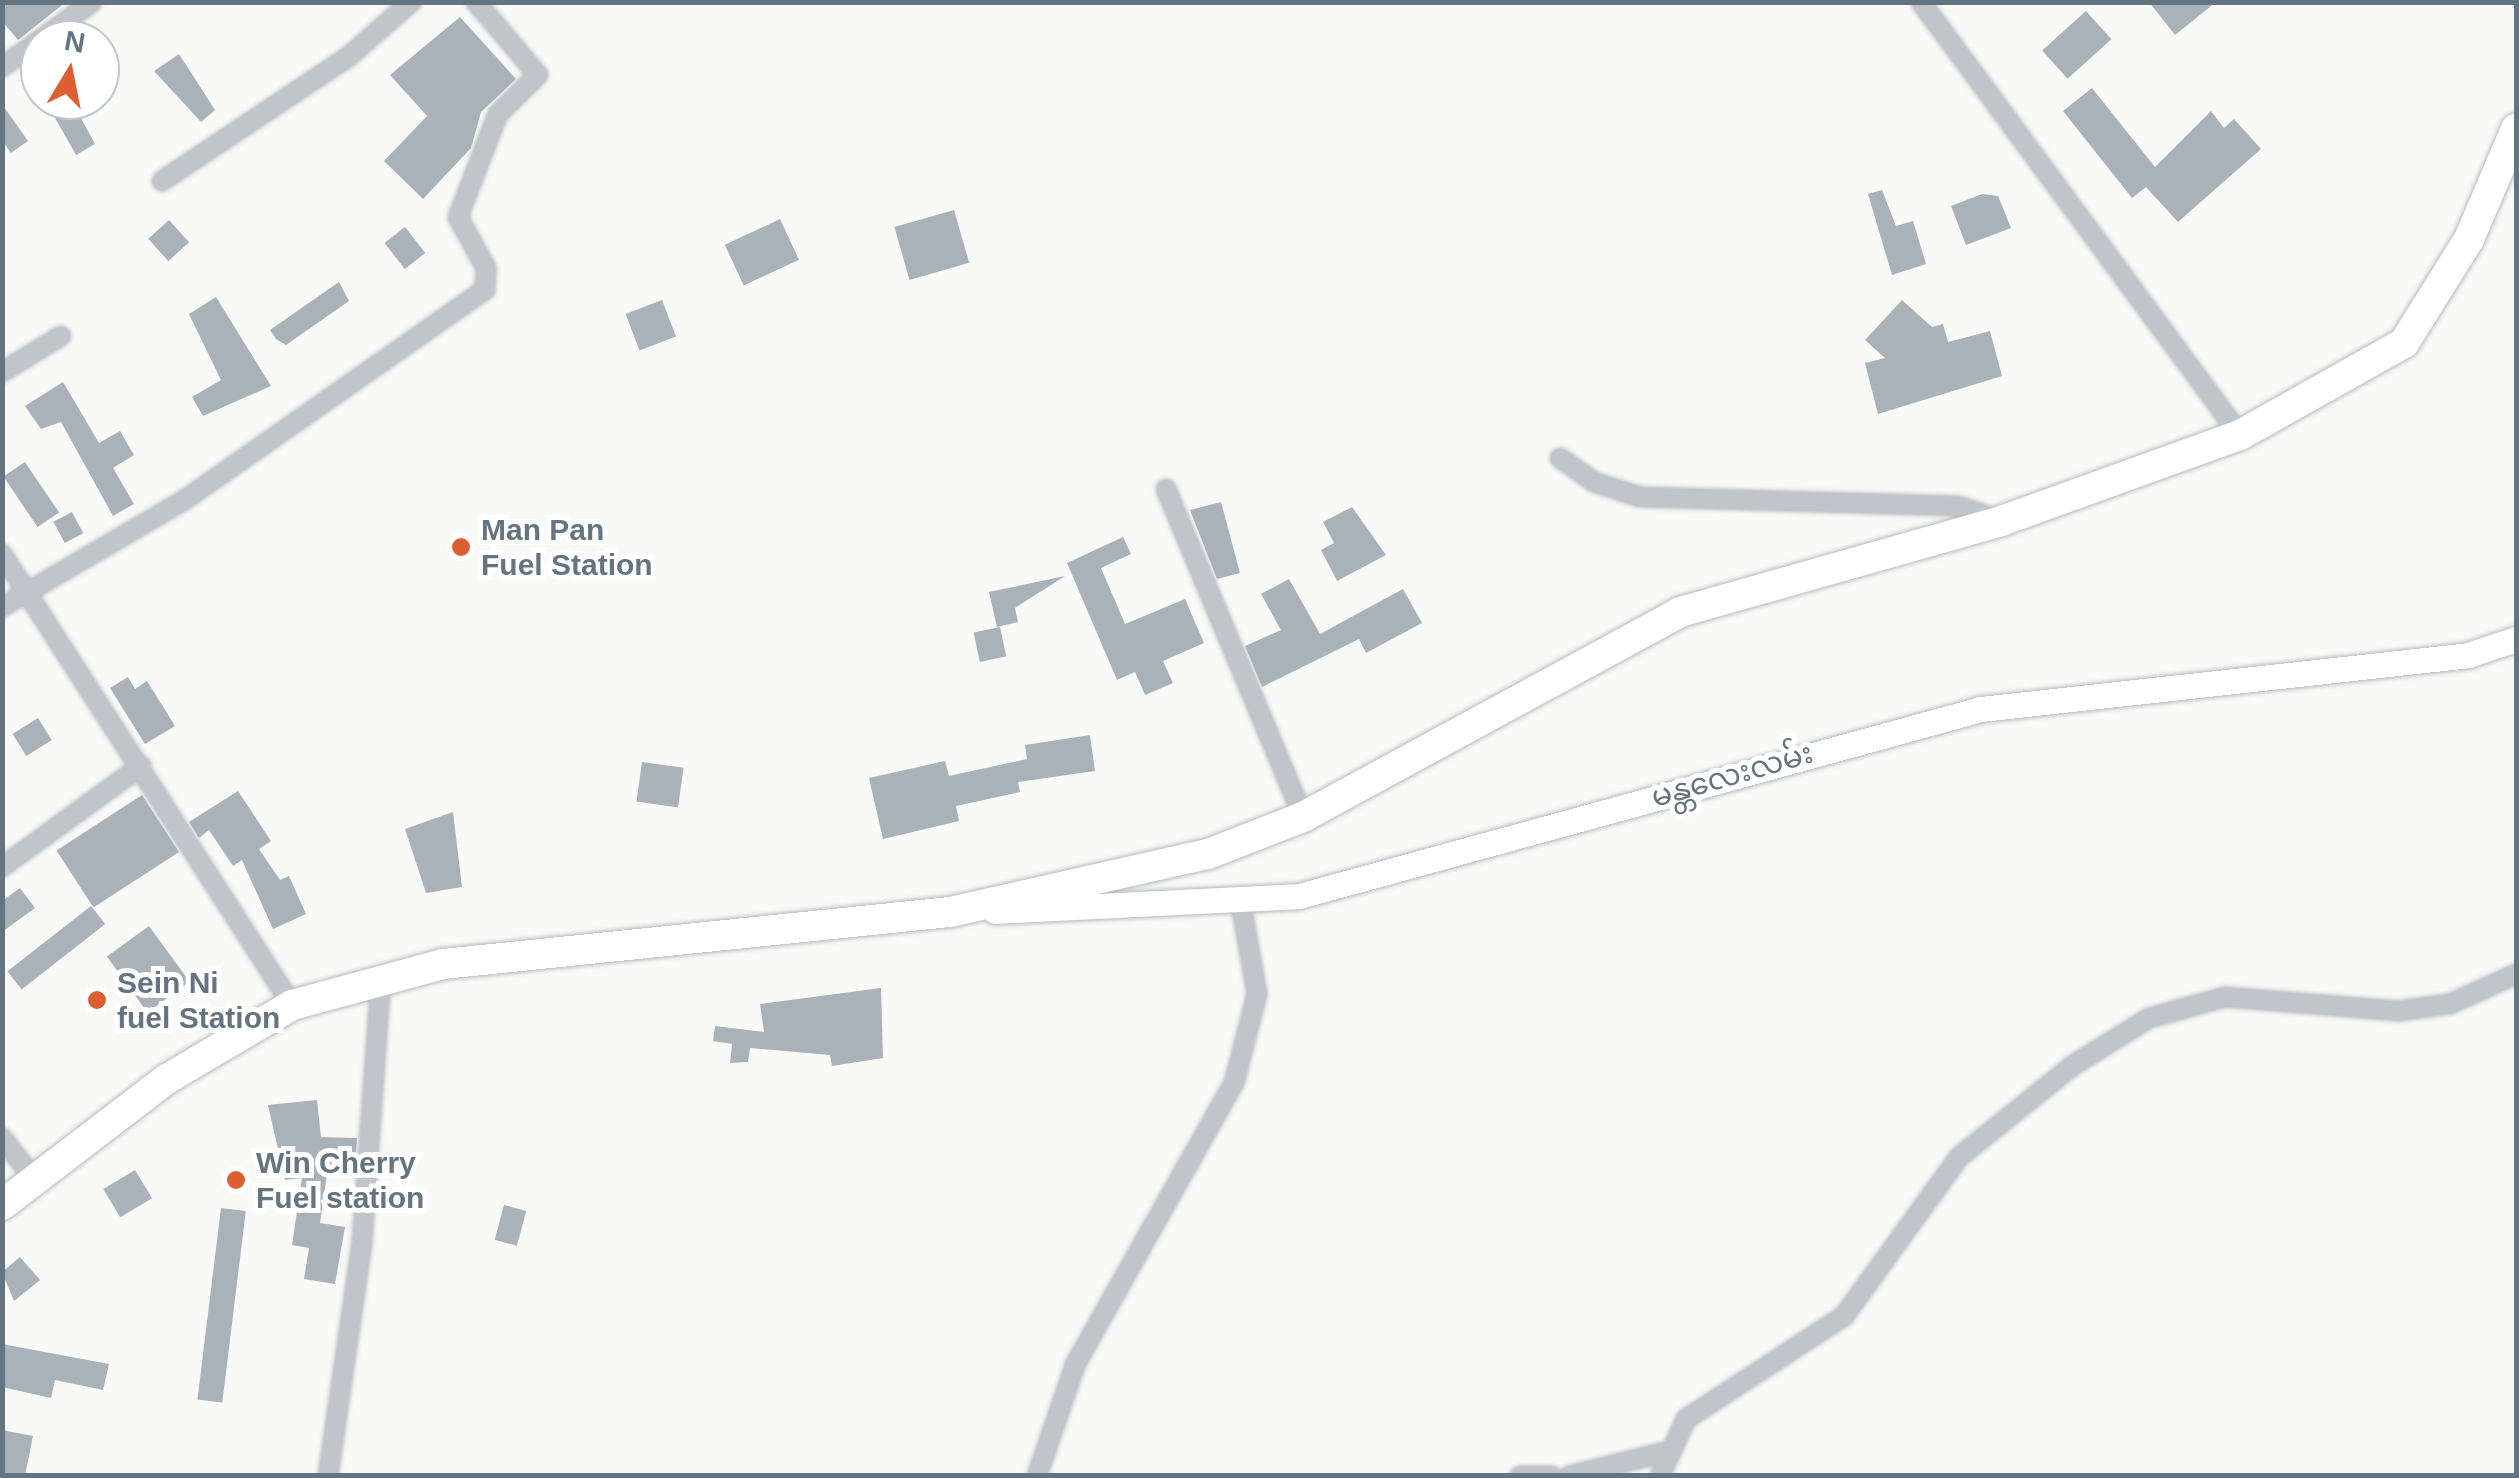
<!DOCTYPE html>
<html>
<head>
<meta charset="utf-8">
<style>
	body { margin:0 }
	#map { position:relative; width:2519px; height:1478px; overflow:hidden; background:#f9f9f7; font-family:Arial,"Noto Sans Myanmar",sans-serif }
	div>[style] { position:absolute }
	.building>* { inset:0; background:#a9b2b8; transform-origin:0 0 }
	.roads { filter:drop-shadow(0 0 2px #b5babf) drop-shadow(0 0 2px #b5babf) }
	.street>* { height:18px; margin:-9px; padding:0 9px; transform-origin:9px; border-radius:9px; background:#c0c5c9 }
	.secondary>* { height:25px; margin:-12.5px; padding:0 12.5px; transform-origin:12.5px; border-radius:12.5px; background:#fff }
	.primary>* { height:30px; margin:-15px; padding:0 15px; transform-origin:15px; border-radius:15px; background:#fff }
	.dots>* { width:28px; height:28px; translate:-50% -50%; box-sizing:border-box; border:5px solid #fff; border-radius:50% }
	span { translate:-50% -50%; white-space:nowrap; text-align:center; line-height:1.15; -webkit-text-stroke:10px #fff; paint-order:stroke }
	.poi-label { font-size:30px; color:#657481; font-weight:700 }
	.left { translate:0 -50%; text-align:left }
	.street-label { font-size:30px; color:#657481 }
	.frame { position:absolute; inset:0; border:5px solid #657481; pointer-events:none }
	.north { position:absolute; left:20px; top:20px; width:100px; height:100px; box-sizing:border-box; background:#fff; border:2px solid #c1c7cd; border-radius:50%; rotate:10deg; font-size:28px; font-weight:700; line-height:40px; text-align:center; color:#657481 }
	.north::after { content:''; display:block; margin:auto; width:35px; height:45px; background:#dd5e33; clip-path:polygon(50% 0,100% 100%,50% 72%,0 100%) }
</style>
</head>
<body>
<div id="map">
	<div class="building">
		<i style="clip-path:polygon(2px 2px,66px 2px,18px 40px,2px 21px)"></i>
		<i style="clip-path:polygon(2149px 2px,2216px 2px,2175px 35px)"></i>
		<i style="left:2086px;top:11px;width:38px;height:59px;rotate:48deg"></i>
		<i style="clip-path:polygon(460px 17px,516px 79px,481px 112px,471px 148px,423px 199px,384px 161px,427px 116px,390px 75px)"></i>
		<i style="clip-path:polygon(179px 54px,215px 110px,201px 122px,154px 71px)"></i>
		<i style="clip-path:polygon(2092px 88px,2155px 167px,2211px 111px,2224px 128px,2234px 119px,2261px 149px,2178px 222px,2146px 187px,2132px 198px,2063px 111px)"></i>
		<i style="clip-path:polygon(45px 100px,71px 100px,95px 144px,76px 155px)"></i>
		<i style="clip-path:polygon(2px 104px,28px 141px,11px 153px,2px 140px)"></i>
		<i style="clip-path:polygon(1882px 190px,1896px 226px,1913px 221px,1926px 264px,1892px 275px,1868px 194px)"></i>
		<i style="clip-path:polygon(1982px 194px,1998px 196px,2011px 228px,1966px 245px,1951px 206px)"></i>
		<i style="left:954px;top:210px;width:55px;height:62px;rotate:74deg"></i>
		<i style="left:780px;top:219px;width:45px;height:61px;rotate:65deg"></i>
		<i style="left:169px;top:220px;width:30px;height:28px;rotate:48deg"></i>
		<i style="left:405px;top:227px;width:33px;height:26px;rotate:52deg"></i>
		<i style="clip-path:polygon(339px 282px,349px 301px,286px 345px,276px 339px,270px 330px)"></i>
		<i style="clip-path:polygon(216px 297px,271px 386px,203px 416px,192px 397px,221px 380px,189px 314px)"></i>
		<i style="left:662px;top:300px;width:39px;height:39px;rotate:69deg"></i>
		<i style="clip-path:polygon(1902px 300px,1932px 327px,1943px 324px,1948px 342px,1990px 331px,2002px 376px,1878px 414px,1865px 363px,1885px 358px,1865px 340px)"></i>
		<i style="clip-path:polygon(63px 382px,99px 443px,120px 431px,134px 455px,113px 468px,134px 504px,113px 516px,61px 422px,41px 429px,25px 406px)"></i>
		<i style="left:25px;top:462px;width:61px;height:26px;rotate:56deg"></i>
		<i style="clip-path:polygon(1221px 502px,1240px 573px,1217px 579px,1190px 510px)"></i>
		<i style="clip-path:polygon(1352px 507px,1386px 555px,1337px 581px,1321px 550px,1334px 543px,1323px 522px)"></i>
		<i style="left:72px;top:512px;width:24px;height:21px;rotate:62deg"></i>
		<i style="clip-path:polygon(1123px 537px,1131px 554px,1101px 568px,1125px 624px,1185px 599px,1204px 643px,1163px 661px,1173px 683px,1145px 695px,1135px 672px,1117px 680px,1067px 563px)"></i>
		<i style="clip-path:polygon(1065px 576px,1015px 608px,1018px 622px,997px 627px,989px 592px)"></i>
		<i style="clip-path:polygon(1289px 579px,1320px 634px,1403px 589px,1422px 623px,1366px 653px,1359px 639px,1262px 687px,1245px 646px,1281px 630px,1261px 594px)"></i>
		<i style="left:1000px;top:627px;width:30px;height:27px;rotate:78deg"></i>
		<i style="clip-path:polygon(128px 677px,135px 689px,147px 681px,175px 726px,145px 744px,110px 688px)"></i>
		<i style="left:38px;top:718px;width:26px;height:30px;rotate:58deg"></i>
		<i style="clip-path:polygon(1090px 735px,1095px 771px,1018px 782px,1020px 792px,956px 806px,959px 821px,883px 839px,869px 778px,945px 761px,949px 776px,1027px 759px,1025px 745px)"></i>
		<i style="left:642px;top:762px;width:42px;height:40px;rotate:8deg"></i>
		<i style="clip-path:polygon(238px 791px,271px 841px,259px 849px,280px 880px,289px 876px,306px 914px,273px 929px,242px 860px,233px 866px,209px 830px,199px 838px,189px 822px)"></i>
		<i style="left:142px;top:795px;width:68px;height:102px;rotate:57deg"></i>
		<i style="clip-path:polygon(453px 812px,462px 887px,426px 893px,405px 829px)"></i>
		<i style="clip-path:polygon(20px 888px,35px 908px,2px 932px,2px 901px)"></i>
		<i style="left:91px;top:906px;width:23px;height:106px;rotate:52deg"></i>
		<i style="left:149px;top:926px;width:69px;height:52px;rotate:54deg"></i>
		<i style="clip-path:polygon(881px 988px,883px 1058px,832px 1066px,830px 1055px,750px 1048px,748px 1062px,730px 1063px,732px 1044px,713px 1041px,715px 1026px,764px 1032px,760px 1004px)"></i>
		<i style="clip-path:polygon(317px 1100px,321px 1137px,357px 1138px,355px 1171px,327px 1174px,320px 1223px,345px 1227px,335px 1284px,304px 1279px,309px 1248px,292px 1245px,302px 1178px,285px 1180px,268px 1105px)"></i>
		<i style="left:135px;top:1170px;width:33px;height:37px;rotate:59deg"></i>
		<i style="left:504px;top:1205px;width:23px;height:36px;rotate:15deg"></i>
		<i style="left:221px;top:1208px;width:25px;height:193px;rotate:7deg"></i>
		<i style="clip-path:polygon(20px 1257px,40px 1280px,14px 1301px,2px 1272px)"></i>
		<i style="clip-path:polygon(2px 1344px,109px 1364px,103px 1390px,55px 1380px,51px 1398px,2px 1387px)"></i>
		<i style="clip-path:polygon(2px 1430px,33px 1436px,25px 1476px,2px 1476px)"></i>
	</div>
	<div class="roads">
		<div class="street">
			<i style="left:1921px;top:2px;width:538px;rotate:53.62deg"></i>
			<i style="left:40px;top:40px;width:64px;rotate:-36.2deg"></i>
			<i style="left:2px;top:67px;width:47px;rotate:-35.4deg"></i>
			<i style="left:162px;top:181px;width:224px;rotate:-33.7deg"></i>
			<i style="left:348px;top:57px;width:84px;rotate:-41.1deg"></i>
			<i style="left:2px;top:372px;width:69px;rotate:-31.4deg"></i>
			<i style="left:1560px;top:458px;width:42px;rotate:35.2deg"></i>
			<i style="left:1594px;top:482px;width:48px;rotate:18.1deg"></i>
			<i style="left:1640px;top:497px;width:318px;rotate:1.6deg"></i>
			<i style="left:1958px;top:506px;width:40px;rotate:18.9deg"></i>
			<i style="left:1166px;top:489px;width:355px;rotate:67.3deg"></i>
			<i style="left:2px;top:554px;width:536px;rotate:57.26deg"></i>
			<i style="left:2px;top:607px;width:213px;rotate:-30.4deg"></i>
			<i style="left:186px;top:499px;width:365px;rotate:-35deg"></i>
			<i style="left:485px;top:290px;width:22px;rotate:-87deg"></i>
			<i style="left:486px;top:268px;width:58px;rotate:-118.8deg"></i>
			<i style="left:458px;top:217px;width:110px;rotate:-68.8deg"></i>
			<i style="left:498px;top:114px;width:56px;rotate:-44.3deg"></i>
			<i style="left:538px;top:75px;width:96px;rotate:-130.3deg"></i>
			<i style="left:2px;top:867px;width:172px;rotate:-36deg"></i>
			<i style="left:2px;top:1138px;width:52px;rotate:52deg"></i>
			<i style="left:328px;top:1476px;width:235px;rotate:-81.7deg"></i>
			<i style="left:362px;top:1243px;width:264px;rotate:-85.9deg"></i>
			<i style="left:1037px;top:1476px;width:120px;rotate:-71deg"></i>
			<i style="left:1076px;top:1363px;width:322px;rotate:-60.6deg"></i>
			<i style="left:1234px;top:1083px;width:92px;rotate:-75.5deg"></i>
			<i style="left:1257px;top:994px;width:91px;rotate:-100.1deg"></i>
			<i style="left:1520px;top:1476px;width:32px"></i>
			<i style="left:1569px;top:1476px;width:99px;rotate:-14deg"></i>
			<i style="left:1660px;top:1476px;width:63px;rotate:-65.5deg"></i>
			<i style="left:1686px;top:1419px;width:189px;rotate:-33.1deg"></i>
			<i style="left:1844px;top:1316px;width:196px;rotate:-54.1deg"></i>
			<i style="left:1959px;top:1157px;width:145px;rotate:-38.8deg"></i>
			<i style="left:2072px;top:1066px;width:91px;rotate:-31.9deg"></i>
			<i style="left:2149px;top:1018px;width:79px;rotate:-15.4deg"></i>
			<i style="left:2225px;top:997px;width:174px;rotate:4.6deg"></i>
			<i style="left:2398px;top:1011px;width:52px;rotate:-7.7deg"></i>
			<i style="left:2450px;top:1004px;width:72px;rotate:-24.4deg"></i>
		</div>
		<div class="secondary">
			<i style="left:995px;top:911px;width:304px;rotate:-2.8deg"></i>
			<i style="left:1299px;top:896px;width:707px;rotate:-15.33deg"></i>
			<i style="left:1981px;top:709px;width:490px;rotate:-6.3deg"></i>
			<i style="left:2468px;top:655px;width:51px;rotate:-18.4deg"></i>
		</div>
		<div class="primary">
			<i style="left:2px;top:1205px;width:208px;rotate:-37.4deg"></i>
			<i style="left:167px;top:1079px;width:145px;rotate:-30.6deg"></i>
			<i style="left:292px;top:1005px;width:156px;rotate:-15.2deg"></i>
			<i style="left:443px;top:964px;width:510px;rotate:-5.86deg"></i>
			<i style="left:950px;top:912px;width:264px;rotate:-12.7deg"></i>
			<i style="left:1208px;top:854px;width:102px;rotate:-21.3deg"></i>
			<i style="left:1303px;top:817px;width:429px;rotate:-28.5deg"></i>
			<i style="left:1680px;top:612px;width:334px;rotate:-15.8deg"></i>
			<i style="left:2001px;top:521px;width:254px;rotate:-19.8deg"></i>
			<i style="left:2240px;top:435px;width:188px;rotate:-29.3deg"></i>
			<i style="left:2404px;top:343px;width:123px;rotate:-58deg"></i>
			<i style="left:2469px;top:239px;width:120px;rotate:-66.9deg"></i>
		</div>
	</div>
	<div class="dots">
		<i style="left:461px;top:547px;background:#dd5e33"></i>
		<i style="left:97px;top:1000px;background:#dd5e33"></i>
		<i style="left:236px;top:1180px;background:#dd5e33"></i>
	</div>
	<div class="poi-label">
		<span class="left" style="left:481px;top:547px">Man Pan<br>Fuel Station</span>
		<span class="left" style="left:117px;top:1000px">Sein Ni<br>fuel Station</span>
		<span class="left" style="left:256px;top:1180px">Win Cherry<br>Fuel station</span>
	</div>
	<div class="street-label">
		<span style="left:1732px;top:775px;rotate:-16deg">မန္တလေးလမ်း</span>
	</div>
	<div class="frame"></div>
	<div class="north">N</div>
</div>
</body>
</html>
